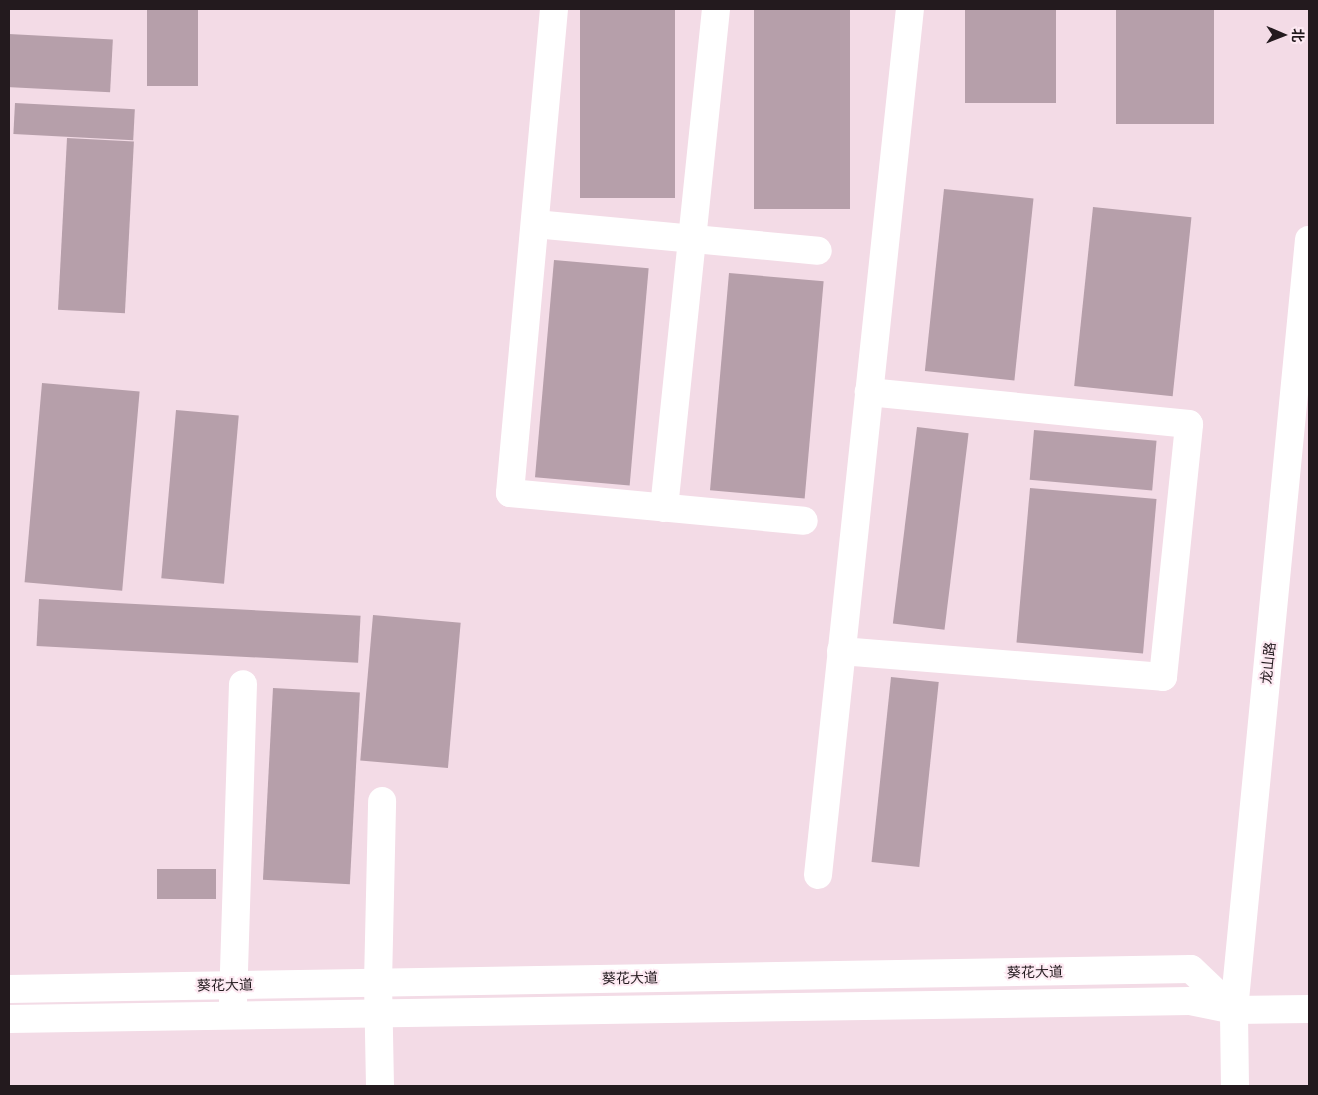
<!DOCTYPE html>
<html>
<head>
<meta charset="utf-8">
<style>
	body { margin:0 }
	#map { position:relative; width:1318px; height:1095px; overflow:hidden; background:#f3dbe6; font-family:Lato,"Noto Sans SC",sans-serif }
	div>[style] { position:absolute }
	.building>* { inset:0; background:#b69faa; transform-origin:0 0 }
	.minor>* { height:28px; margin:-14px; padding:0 14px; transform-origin:14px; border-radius:14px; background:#fff }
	span { translate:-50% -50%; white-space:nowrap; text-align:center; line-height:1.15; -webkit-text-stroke:4px #fde9f2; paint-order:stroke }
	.street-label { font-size:14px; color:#231a1e }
	.frame { position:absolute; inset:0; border:10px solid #231a1e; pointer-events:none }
	.north { position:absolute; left:1258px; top:10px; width:50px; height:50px; -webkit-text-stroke:4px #fde9f2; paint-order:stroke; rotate:91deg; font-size:14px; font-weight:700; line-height:20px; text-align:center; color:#231a1e }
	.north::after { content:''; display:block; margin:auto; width:18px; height:22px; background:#231a1e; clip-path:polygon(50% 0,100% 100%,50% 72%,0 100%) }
</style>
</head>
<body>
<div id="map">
	<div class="building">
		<i style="left:147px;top:9px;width:51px;height:77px"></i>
		<i style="left:580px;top:9px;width:95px;height:189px"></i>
		<i style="left:754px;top:9px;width:96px;height:200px"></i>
		<i style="left:965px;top:9px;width:91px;height:94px"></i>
		<i style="left:1116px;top:9px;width:98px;height:115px"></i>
		<i style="left:9px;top:34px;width:104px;height:53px;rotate:3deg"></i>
		<i style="left:15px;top:103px;width:120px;height:31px;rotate:3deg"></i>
		<i style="left:67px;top:138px;width:67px;height:172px;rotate:3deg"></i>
		<i style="left:944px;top:189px;width:90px;height:183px;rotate:6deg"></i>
		<i style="left:1093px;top:207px;width:99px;height:180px;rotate:6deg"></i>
		<i style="left:554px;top:260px;width:95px;height:218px;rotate:5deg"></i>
		<i style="left:729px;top:273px;width:95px;height:218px;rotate:5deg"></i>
		<i style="left:42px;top:383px;width:98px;height:200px;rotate:5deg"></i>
		<i style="left:176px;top:410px;width:63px;height:169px;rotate:5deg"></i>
		<i style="left:917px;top:427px;width:52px;height:198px;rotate:7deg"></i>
		<i style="left:1034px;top:430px;width:123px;height:50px;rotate:5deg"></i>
		<i style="left:1030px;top:488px;width:127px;height:155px;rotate:5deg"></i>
		<i style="left:39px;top:599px;width:322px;height:47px;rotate:3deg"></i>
		<i style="left:373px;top:615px;width:88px;height:146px;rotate:5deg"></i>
		<i style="left:891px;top:677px;width:48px;height:186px;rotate:6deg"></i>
		<i style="left:273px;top:688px;width:87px;height:192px;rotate:3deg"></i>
		<i style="left:157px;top:869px;width:59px;height:30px"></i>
	</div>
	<div class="minor">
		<i style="left:554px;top:9px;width:486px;rotate:95.2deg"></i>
		<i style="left:510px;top:493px;width:295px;rotate:5.4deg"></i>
		<i style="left:535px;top:224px;width:284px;rotate:5.4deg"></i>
		<i style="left:664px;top:508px;width:502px;rotate:-84.05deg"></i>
		<i style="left:841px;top:651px;width:323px;rotate:4.6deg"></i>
		<i style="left:1163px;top:677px;width:254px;rotate:-84.1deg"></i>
		<i style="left:1189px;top:424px;width:322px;rotate:-174.3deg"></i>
		<i style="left:818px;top:875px;width:871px;rotate:-83.94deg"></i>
		<i style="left:9px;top:989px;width:1182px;rotate:-0.97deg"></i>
		<i style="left:1191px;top:969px;width:58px;rotate:43.6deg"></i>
		<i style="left:233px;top:1002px;width:318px;rotate:-88.2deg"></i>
		<i style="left:9px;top:1019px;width:1181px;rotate:-0.87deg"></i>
		<i style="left:1190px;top:1001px;width:45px;rotate:11.6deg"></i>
		<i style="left:1234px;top:1010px;width:75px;rotate:-0.8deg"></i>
		<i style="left:380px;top:1086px;width:103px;rotate:-91.1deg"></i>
		<i style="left:378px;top:983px;width:182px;rotate:-88.7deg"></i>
		<i style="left:1235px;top:1086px;width:76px;rotate:-90.8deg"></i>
		<i style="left:1234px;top:1010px;width:774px;rotate:-84.44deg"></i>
	</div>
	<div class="street-label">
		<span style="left:1268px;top:663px;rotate:-84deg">龙山路</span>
		<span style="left:1035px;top:972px;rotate:-1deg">葵花大道</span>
		<span style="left:630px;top:978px;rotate:-1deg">葵花大道</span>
		<span style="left:225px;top:985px;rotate:-1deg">葵花大道</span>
	</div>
	<div class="frame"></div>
	<div class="north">北</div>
</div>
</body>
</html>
